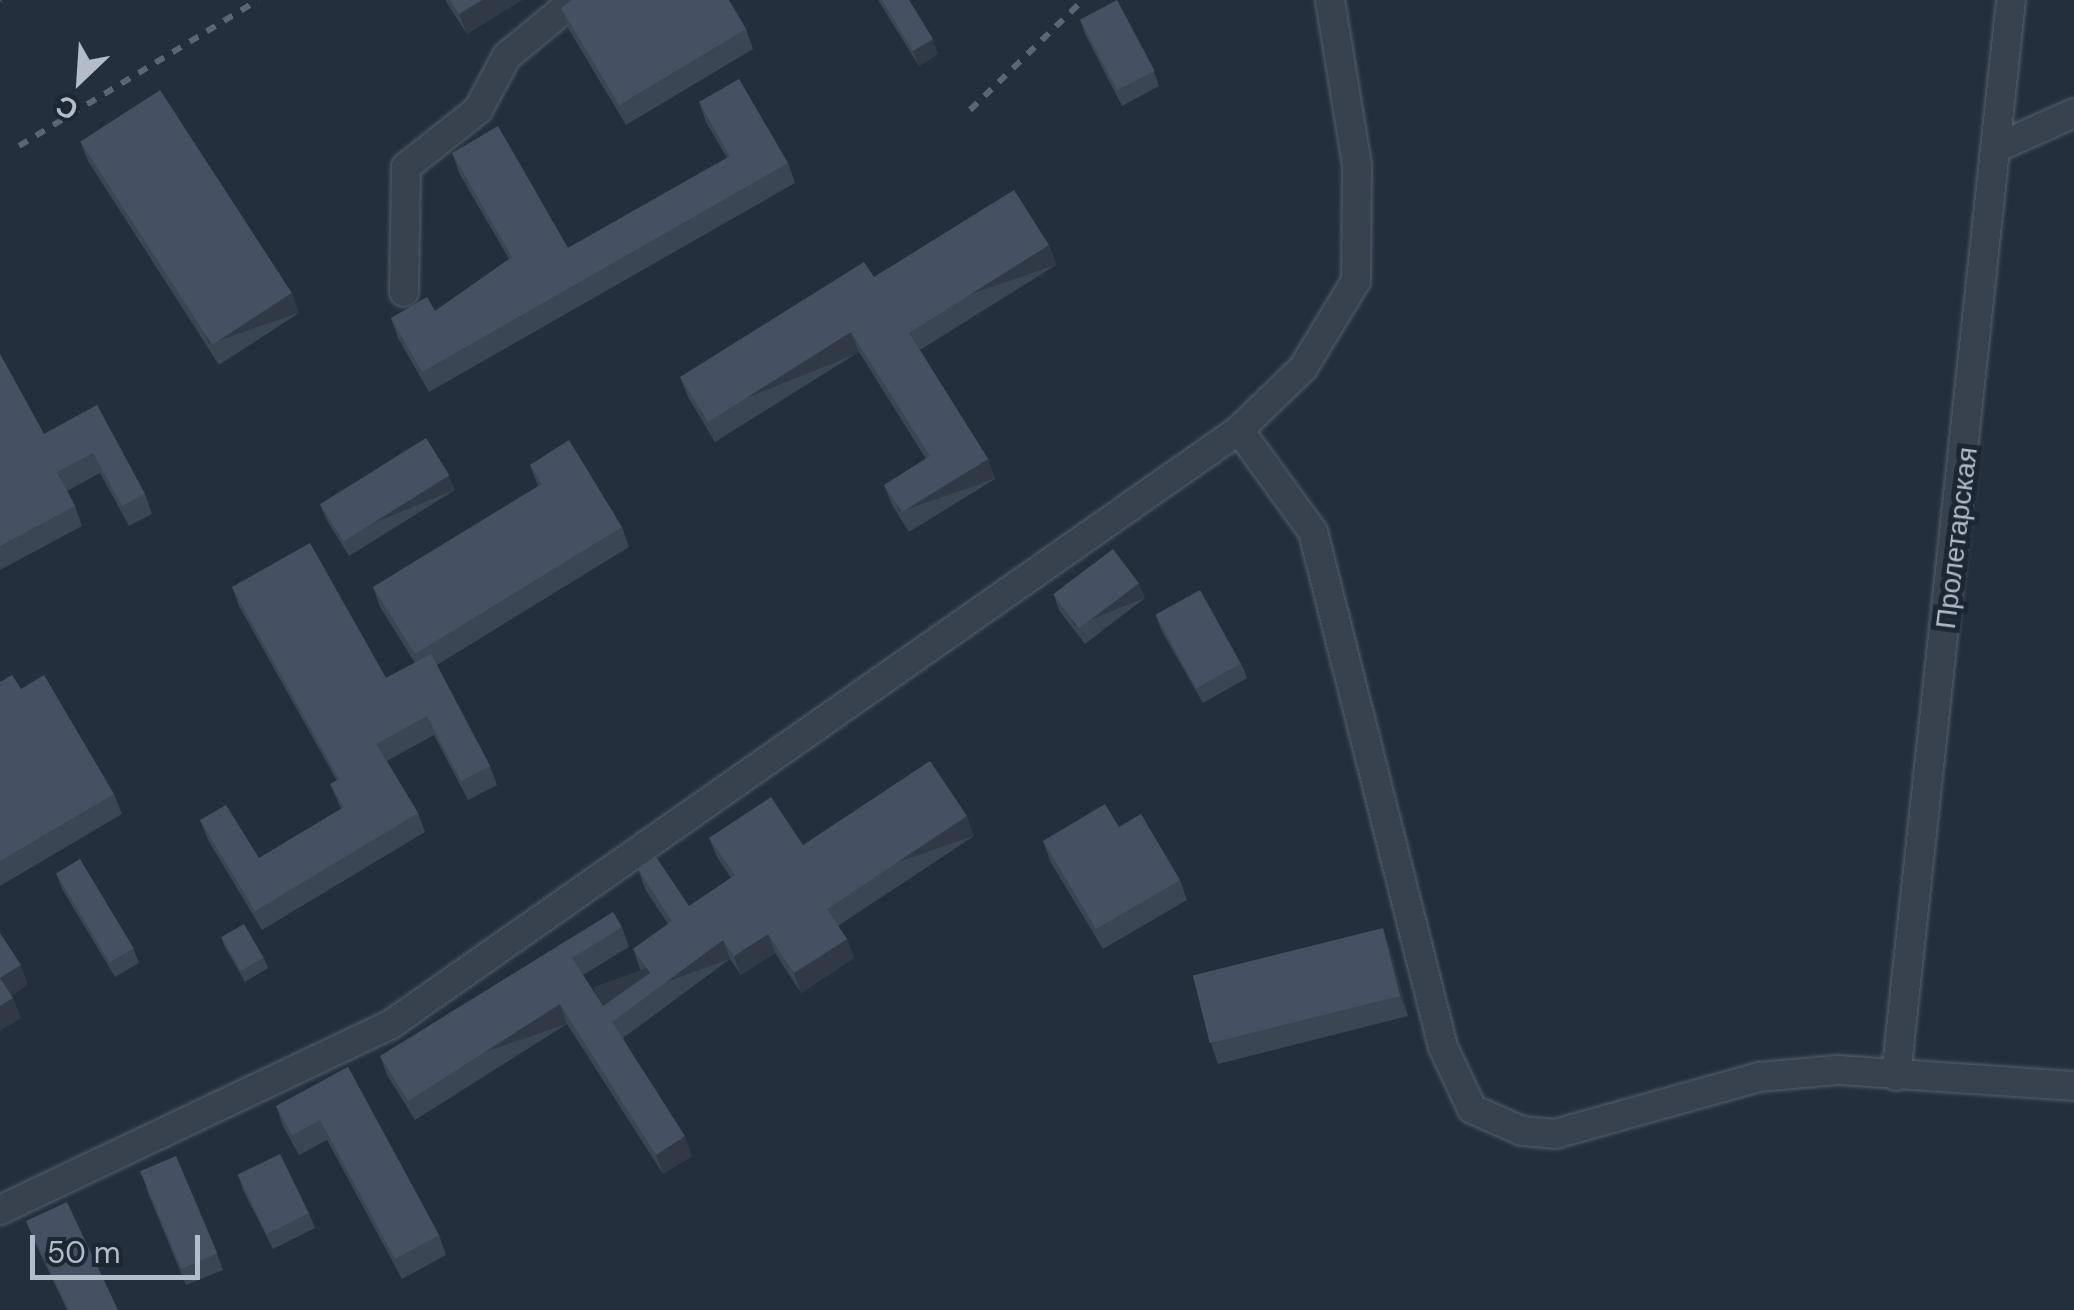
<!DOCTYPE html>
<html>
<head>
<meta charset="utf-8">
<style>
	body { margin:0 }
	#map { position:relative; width:2074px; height:1310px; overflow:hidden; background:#242f3e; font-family:"DM Sans",sans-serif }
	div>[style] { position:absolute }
	.roads { filter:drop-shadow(0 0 2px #565f6c) drop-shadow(0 0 2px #565f6c) }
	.minor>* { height:28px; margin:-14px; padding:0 14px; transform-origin:14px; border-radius:14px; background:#38414e }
	.rail>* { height:6px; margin-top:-3px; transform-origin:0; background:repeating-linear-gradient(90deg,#5a6575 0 10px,transparent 0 20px) }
	.wall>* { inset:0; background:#3b4654 }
	.shaded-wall>* { inset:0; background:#303945; transform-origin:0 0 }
	.building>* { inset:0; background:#455162; transform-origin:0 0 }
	span { translate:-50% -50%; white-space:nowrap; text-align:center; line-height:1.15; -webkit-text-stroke:10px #1d2633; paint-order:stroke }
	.street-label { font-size:28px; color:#b4bcc9 }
	.north { position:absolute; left:30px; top:30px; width:100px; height:100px; -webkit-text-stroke:8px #1d2633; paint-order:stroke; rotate:205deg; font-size:28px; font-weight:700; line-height:40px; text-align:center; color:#b4bcc9 }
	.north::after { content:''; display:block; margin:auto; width:35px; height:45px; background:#b4bcc9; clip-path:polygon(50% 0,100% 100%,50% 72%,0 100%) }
	.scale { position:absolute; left:30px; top:1235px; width:170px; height:45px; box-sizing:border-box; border:5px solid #b4bcc9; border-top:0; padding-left:12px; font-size:30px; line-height:35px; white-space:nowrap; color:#b4bcc9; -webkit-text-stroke:8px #1d2633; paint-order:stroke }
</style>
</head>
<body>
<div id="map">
	<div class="roads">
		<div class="minor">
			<i style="left:1996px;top:148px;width:85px;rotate:-24.2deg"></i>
			<i style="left:404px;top:292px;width:125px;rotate:-89.1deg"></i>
			<i style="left:406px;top:167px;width:92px;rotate:-38.4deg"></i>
			<i style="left:478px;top:110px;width:61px;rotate:-61.8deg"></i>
			<i style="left:507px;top:56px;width:88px;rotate:-39.5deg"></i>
			<i style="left:1239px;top:430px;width:126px;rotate:54deg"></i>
			<i style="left:1313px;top:532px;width:531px;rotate:75.83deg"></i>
			<i style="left:1443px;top:1047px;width:68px;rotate:64.9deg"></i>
			<i style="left:1472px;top:1109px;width:55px;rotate:23.7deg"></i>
			<i style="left:1522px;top:1131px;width:33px;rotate:5deg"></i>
			<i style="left:1555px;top:1134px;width:212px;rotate:-15.6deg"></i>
			<i style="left:1759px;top:1077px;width:79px;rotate:-5.1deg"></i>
			<i style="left:1838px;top:1070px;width:237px;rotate:3.9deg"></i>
			<i style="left:1896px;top:1076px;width:1082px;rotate:-83.9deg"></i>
			<i style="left:0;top:1210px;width:432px;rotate:-25.4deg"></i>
			<i style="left:390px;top:1025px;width:1037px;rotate:-35.02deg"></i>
			<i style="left:1239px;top:430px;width:89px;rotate:-44.1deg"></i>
			<i style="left:1303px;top:368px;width:102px;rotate:-58.7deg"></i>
			<i style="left:1356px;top:281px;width:116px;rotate:-89.5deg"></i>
			<i style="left:1357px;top:165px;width:167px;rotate:-99.3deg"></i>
		</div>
	</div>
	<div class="rail">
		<i style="left:0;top:1px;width:1px;rotate:-45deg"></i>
		<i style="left:970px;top:110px;width:158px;rotate:-44.2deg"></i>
		<i style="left:19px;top:146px;width:280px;rotate:-31.4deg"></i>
	</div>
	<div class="wall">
		<i style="clip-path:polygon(445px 0,522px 0,467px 34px)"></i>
		<i style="clip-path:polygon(878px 0,909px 0,938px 54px,919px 66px)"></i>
		<i style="clip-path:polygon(561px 8px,746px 29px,753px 49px,626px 125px,568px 28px)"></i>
		<i style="clip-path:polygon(1080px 19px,1154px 71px,1159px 86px,1122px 106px,1085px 34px)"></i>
		<i style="clip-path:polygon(699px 102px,788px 163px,795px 183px,429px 392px,398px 338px,391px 318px,435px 311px,509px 259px,459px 173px,452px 153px,568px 248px,727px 158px,706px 122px)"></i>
		<i style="clip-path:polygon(80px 141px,299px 313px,219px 365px,88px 161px)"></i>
		<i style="clip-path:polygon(1049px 245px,1056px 265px,920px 350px,988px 459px,995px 479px,909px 532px,892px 505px,884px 485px,926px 459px,859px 352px,715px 442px,688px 397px,680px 377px,874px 277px)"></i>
		<i style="clip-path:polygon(0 354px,44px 434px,97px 405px,145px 494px,152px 514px,129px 526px,100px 473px,67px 491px,75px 506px,82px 526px,0 570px)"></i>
		<i style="clip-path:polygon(530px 465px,622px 527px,629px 547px,437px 665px,490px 766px,497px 785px,468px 800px,434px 735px,387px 761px,418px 813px,425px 832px,262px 930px,208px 840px,200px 820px,259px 858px,341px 809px,330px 784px,337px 781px,239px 606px,232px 587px,386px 678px,415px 663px,380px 607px,373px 587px,538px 486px)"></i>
		<i style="clip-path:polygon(455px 490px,349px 556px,326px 519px,320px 504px)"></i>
		<i style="clip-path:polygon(1054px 595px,1145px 598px,1085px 644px,1059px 610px)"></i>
		<i style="clip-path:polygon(1156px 615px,1241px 663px,1247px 678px,1203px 703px,1161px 630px)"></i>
		<i style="clip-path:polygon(0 682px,21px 689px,114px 794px,122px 814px,0 886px)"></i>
		<i style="clip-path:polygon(1119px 827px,1180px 880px,1187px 900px,1103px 949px,1050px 861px,1043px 841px)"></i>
		<i style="clip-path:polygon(974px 836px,838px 926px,847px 939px,854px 958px,801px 993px,775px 953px,741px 975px,730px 959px,623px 1038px,692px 1156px,663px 1174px,567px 1024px,415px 1120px,387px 1075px,380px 1056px,622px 927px,629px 947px,583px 975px,603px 1006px,645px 976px,640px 969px,633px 949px,668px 924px,645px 889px,638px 869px,689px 906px,731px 878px,717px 857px,709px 838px,803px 845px)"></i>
		<i style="clip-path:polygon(56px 873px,133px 948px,139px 963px,115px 977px,62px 889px)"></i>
		<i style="clip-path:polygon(221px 937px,264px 958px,268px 968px,245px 982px,225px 947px)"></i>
		<i style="clip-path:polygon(1390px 948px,1408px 1016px,1218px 1064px,1211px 1044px)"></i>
		<i style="clip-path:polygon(348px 1067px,439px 1235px,446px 1255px,402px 1279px,327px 1140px,299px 1155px,283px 1126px,276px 1106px)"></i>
		<i style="clip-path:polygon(238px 1175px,309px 1213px,315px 1228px,273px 1249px,243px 1190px)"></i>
		<i style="clip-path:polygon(145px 1186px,217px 1254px,223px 1270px,186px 1285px)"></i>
		<i style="clip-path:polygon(26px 1221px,118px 1310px,67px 1310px,34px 1241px)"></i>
	</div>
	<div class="shaded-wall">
		<i style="clip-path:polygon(482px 0,522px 0,467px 34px,459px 14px)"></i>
		<i style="clip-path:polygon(933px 39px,938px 54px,919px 66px,913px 51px)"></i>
		<i style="left:1049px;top:245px;width:21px;height:165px;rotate:71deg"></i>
		<i style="left:292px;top:293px;width:21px;height:95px;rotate:71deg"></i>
		<i style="left:851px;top:332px;width:22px;height:169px;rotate:68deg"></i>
		<i style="left:988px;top:459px;width:21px;height:101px;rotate:71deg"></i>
		<i style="left:449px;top:475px;width:16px;height:125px;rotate:68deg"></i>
		<i style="left:1139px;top:583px;width:16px;height:76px;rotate:68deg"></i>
		<i style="left:967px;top:816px;width:21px;height:168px;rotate:71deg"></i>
		<i style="clip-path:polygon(1383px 928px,1390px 948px,1408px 1016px,1400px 996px)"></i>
		<i style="clip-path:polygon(768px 934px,775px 953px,741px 975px,734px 956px)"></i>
		<i style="clip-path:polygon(847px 939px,854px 958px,801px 993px,794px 973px)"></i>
		<i style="left:723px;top:940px;width:20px;height:138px;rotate:70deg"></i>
		<i style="clip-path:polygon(21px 965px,28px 985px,8px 998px,0 978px)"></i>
		<i style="clip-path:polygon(13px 998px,21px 1018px,0 1031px,0 1006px)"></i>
		<i style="left:560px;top:1004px;width:21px;height:180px;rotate:71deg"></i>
		<i style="clip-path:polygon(685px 1136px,692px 1156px,663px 1174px,656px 1155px)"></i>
	</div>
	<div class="building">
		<i style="clip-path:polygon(450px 0,482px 0,459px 14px)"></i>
		<i style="clip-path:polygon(572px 0,729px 0,746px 29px,619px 105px,561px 8px)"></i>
		<i style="clip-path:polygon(882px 0,909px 0,933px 39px,913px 51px)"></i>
		<i style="left:1117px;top:0;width:80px;height:42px;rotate:62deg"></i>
		<i style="clip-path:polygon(739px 79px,788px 163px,422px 372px,391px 318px,427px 297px,435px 311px,512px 257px,452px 153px,498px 126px,568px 248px,730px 156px,699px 102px)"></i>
		<i style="left:160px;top:90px;width:242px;height:95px;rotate:57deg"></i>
		<i style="clip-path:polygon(1014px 190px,1049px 245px,909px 333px,988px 459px,902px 512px,884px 485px,930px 456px,851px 332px,708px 422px,680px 377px,864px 262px,874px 277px)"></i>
		<i style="clip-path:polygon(0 354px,44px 434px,97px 405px,145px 494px,122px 506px,93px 453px,57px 472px,75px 506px,0 546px)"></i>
		<i style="left:426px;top:438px;width:44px;height:125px;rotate:58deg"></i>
		<i style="clip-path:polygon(569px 440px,622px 527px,415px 654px,373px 587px,542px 484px,530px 465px)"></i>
		<i style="clip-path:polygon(310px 543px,386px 678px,431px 654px,490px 766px,461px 781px,427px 716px,376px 744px,418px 813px,255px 911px,200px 820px,226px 805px,259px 858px,344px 807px,330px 784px,339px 779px,232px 587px)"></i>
		<i style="left:1113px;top:549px;width:43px;height:75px;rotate:53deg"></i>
		<i style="left:1200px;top:590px;width:84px;height:51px;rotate:61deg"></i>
		<i style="clip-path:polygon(12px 675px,21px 689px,44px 675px,114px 794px,0 861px,0 682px)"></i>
		<i style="clip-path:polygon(930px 761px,967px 816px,827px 909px,847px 939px,794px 973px,768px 934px,734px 956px,723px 940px,612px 1022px,685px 1136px,656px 1155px,560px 1004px,408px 1101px,380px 1056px,613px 912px,622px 927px,572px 958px,603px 1006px,650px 973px,633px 949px,672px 921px,638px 869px,656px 857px,689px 906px,735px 875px,709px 838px,771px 797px,803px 845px)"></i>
		<i style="clip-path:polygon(1105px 804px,1119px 827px,1141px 814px,1180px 880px,1096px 929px,1043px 841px)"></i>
		<i style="left:80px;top:859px;width:104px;height:28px;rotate:59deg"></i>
		<i style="left:244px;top:924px;width:39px;height:26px;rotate:60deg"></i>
		<i style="left:1383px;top:928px;width:70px;height:196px;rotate:76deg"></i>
		<i style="clip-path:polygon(0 933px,21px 965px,0 978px,13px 998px,0 1006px)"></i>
		<i style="clip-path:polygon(348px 1067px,439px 1235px,395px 1259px,320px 1120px,292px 1135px,276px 1106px)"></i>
		<i style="left:280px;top:1154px;width:66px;height:47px;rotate:64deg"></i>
		<i style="left:176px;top:1156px;width:106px;height:39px;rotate:67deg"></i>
		<i style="clip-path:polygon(67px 1202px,118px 1310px,69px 1310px,26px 1221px)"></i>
	</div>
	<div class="street-label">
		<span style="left:1957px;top:538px;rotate:-83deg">Пролетарская</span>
	</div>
	<div class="north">С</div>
	<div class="scale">50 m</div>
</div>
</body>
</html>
